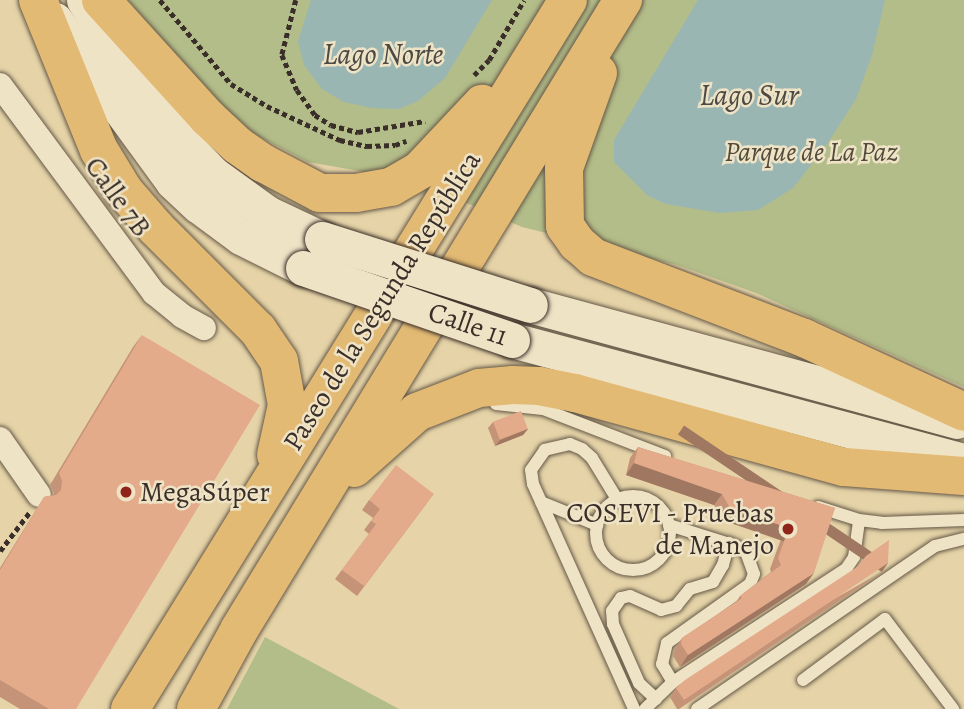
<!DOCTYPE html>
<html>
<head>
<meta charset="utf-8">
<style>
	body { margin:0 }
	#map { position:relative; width:964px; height:709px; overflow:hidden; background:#e6d4a8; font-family:Alegreya,serif }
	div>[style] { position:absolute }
	.green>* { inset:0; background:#b3bd89 }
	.water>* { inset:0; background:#9ab6b3 }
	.path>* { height:4.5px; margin-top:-2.25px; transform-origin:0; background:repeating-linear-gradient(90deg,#3a2e28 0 5px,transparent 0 8.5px) }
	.roads { filter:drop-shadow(0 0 2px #655848) drop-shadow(0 0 2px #655848) }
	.lane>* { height:12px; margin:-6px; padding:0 6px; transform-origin:6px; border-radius:6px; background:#efe3c6 }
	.lane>.ring { margin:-6px; padding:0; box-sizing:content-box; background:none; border:12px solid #efe3c6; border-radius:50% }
	.street>* { height:24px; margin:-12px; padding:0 12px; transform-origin:12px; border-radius:12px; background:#efe3c6 }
	.secondary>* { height:35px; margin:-17.5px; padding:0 17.5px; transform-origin:17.5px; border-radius:17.5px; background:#efe3c6 }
	.highway>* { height:38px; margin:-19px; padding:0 19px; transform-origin:19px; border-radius:19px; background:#e3ba74 }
	.bridges { filter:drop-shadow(0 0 2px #3a2e28) drop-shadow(0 0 2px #3a2e28) }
	.secondary-bridge>* { height:35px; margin:-17.5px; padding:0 17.5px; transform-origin:17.5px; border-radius:17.5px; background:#efe3c6 }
	.wall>* { inset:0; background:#c49378 }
	.shaded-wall>* { inset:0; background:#a07861; transform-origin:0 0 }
	.building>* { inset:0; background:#e4ab8b; transform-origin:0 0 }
	.dots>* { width:19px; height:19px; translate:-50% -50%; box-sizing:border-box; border:4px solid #efe3c6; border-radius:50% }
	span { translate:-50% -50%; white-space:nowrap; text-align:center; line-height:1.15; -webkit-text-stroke:5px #efe3c6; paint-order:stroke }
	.park-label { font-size:28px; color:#524b3b; font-style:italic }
	.street-label { font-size:28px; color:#3a2e28 }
	.poi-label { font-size:28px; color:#3a2e28 }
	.left { translate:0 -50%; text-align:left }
	.right { translate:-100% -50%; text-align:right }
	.water-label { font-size:30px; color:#4d4944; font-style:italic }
</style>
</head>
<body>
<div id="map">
	<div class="green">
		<i style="clip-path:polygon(128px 0,964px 0,964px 387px,756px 293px,677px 265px,522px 227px,416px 181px,308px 162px,227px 120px)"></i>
		<i style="clip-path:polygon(265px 637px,399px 709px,227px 709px)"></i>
	</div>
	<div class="water">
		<i style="clip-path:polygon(311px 0,492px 0,445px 78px,418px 101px,399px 109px,372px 108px,344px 102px,322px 89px,304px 65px,298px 41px)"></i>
		<i style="clip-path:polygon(698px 0,885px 0,872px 55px,856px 99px,825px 147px,793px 188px,758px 210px,720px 213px,666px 204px,648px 196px,614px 162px,614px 140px)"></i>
	</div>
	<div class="path">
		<i style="left:160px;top:0;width:110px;rotate:49.8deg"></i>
		<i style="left:231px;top:84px;width:42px;rotate:31.4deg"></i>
		<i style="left:267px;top:106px;width:81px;rotate:25deg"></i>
		<i style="left:340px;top:140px;width:28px;rotate:13deg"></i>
		<i style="left:367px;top:146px;width:28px;rotate:-2deg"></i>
		<i style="left:395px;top:145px;width:12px;rotate:-20deg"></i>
		<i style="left:296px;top:0;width:57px;rotate:104.3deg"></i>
		<i style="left:282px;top:55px;width:38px;rotate:67deg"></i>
		<i style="left:297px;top:90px;width:31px;rotate:54deg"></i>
		<i style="left:315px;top:115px;width:19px;rotate:32deg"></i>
		<i style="left:331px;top:125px;width:28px;rotate:15deg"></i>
		<i style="left:358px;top:132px;width:68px;rotate:-9.3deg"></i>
		<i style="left:474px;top:75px;width:21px;rotate:-45deg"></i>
		<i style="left:489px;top:60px;width:69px;rotate:-59.7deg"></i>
		<i style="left:0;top:551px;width:48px;rotate:-52.7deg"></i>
	</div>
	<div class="roads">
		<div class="lane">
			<i style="left:496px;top:404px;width:47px;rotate:6.1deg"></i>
			<i style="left:543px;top:409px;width:131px;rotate:21.1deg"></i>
			<i class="ring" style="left:596px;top:496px;width:62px;height:62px"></i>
			<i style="left:617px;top:499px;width:48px;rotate:-121.4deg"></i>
			<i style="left:592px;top:458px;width:13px;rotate:-138deg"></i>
			<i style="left:582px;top:449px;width:13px;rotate:-157deg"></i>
			<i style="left:570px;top:444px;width:26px;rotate:167deg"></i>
			<i style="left:545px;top:450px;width:24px;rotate:125deg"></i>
			<i style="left:531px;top:470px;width:14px;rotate:82deg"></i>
			<i style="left:533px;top:484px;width:247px;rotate:65.8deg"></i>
			<i style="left:541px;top:502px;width:61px;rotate:22.3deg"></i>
			<i style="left:818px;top:507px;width:43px;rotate:17.6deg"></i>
			<i style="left:859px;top:520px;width:23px;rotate:7deg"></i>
			<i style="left:882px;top:523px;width:82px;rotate:-2.1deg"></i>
			<i style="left:669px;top:525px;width:70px;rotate:17.4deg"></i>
			<i style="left:736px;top:546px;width:12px;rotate:31deg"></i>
			<i style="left:746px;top:552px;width:23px;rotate:70deg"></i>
			<i style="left:754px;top:574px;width:11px;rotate:112deg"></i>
			<i style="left:750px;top:584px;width:102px;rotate:144.6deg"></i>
			<i style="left:667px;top:643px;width:22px;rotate:103deg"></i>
			<i style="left:662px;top:664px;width:21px;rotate:59deg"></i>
			<i style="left:673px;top:682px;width:207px;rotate:-33.2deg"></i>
			<i style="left:846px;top:569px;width:14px;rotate:-56deg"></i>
			<i style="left:854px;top:557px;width:37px;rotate:-82deg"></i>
			<i style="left:803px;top:680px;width:102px;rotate:-36.6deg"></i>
			<i style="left:885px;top:619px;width:113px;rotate:52.9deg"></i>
			<i style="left:656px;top:699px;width:23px;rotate:-137deg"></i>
			<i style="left:639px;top:683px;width:64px;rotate:-113.8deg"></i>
			<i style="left:613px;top:624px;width:13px;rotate:-94deg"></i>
			<i style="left:612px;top:611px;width:16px;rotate:-55deg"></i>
			<i style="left:621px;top:598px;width:9px;rotate:-13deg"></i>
			<i style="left:630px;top:596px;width:34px;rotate:24deg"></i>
			<i style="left:661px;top:610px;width:16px;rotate:-15deg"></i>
			<i style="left:676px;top:606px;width:22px;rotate:-51deg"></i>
			<i style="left:690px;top:589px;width:24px;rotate:-17deg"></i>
			<i style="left:713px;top:582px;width:20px;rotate:-60deg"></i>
			<i style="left:723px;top:565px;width:23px;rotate:-75deg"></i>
			<i style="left:645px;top:709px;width:39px;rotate:-44deg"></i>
			<i style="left:697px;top:709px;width:288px;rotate:-34.4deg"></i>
			<i style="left:935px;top:546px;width:30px;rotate:-14deg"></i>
		</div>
		<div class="street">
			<i style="left:0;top:85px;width:259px;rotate:53.5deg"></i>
			<i style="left:154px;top:293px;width:36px;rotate:39deg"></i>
			<i style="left:182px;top:316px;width:25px;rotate:29deg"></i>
			<i style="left:0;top:439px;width:68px;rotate:55.1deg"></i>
		</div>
		<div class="secondary">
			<i style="left:84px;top:0;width:91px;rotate:57.5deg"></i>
			<i style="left:133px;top:77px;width:88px;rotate:52.4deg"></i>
			<i style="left:187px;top:147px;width:37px;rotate:46deg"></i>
			<i style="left:213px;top:174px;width:67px;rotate:35.8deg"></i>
			<i style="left:267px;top:213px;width:61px;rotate:25.3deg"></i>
			<i style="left:55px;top:20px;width:200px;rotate:53.9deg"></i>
			<i style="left:173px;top:182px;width:35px;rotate:43deg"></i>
			<i style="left:199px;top:206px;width:52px;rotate:36.4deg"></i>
			<i style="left:241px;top:237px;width:69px;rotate:26.6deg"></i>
			<i style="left:530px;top:305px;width:442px;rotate:15.2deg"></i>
			<i style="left:512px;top:340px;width:468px;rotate:15deg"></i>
		</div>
		<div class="highway">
			<i style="left:38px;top:0;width:162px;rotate:67.9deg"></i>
			<i style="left:99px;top:150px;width:48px;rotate:58.6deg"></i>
			<i style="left:124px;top:191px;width:49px;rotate:49.1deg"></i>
			<i style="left:156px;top:228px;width:144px;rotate:45deg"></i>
			<i style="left:258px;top:330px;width:37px;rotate:56deg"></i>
			<i style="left:279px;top:361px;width:45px;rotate:79.7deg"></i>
			<i style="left:287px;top:405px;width:51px;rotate:102.4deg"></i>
			<i style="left:101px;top:0;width:158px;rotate:47.8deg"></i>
			<i style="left:207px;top:117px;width:41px;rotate:43deg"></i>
			<i style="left:237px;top:145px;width:32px;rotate:35deg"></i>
			<i style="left:263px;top:163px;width:64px;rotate:27.8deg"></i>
			<i style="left:320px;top:193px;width:36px"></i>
			<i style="left:356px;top:193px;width:36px;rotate:-10deg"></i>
			<i style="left:391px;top:187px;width:34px;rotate:-30deg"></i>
			<i style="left:420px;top:170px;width:91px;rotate:-46.8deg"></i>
			<i style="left:598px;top:73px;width:101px;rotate:109.7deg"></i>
			<i style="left:564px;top:168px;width:58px;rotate:89deg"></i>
			<i style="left:565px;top:226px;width:21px;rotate:55deg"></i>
			<i style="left:577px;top:243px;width:21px;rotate:41deg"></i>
			<i style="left:593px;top:257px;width:226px;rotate:21deg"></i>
			<i style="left:804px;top:338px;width:176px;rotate:24.8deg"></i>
			<i style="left:354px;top:468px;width:84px;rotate:-41.6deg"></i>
			<i style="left:417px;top:412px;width:66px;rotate:-21.2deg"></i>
			<i style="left:479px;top:388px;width:34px;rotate:-5deg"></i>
			<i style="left:513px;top:385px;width:26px;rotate:2deg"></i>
			<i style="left:539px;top:386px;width:37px;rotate:11deg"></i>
			<i style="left:575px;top:393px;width:279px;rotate:15.4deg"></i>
			<i style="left:844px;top:467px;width:120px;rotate:4.3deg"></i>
			<i style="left:130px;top:709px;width:833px;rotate:-58.29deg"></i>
			<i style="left:196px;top:709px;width:90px;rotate:-61.4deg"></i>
			<i style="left:239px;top:630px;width:738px;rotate:-58.64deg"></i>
		</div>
	</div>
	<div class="bridges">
		<div class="secondary-bridge">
			<i style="left:322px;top:239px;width:218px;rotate:17.6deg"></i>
			<i style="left:303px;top:268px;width:221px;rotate:19deg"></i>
		</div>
	</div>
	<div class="wall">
		<i style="clip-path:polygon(142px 335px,76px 709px,20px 709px,0 697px,0 568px,44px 497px,53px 495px,54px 493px,50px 485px,133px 347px)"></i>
		<i style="clip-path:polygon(493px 422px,528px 429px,523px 435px,495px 446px,488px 428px)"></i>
		<i style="clip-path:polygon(638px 447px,835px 508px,806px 584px,680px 667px,673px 656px,675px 649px,682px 638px,736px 602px,740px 596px,771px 572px,770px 569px,781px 539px,722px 519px,714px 505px,626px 475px,630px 458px)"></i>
		<i style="clip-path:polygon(369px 500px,427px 503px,357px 596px,335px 579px,369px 534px,364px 530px,373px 518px,362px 510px)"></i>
		<i style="clip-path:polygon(882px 572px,679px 709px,677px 709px,670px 697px,676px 688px)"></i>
	</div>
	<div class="shaded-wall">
		<i style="clip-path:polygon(528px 429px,523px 435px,495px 446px,500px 440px)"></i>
		<i style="clip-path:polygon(634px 463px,722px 494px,714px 505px,626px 475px)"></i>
		<i style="left:730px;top:508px;width:62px;height:14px;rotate:19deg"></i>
		<i style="left:888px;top:563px;width:11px;height:246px;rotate:124deg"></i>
		<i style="clip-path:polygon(814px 573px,806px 584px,680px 667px,688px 655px)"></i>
	</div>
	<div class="building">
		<i style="clip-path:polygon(142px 335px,260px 405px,76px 709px,49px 709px,0 680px,0 570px,44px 497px,56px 495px,61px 490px,62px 481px,59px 473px)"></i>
		<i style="left:521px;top:411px;width:19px;height:30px;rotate:69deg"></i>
		<i style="clip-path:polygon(638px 447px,835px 508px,814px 573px,688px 655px,681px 644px,682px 638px,742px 598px,740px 596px,781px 565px,778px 558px,789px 528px,730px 508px,722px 494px,634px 463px)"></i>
		<i style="clip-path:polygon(396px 465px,434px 494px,364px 586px,342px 570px,376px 524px,371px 521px,380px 509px,369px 500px)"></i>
		<i style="clip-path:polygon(889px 540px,888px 563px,684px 700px,676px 688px,685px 680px,857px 567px,866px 556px)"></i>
	</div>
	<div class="dots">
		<i style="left:126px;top:492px;background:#8f2418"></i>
		<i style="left:788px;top:529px;background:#8f2418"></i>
	</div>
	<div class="park-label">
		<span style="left:811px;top:152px">Parque de La Paz</span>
	</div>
	<div class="street-label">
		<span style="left:118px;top:197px;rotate:54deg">Calle 7B</span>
		<span style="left:382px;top:301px;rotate:-58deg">Paseo de la Segunda República</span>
		<span style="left:468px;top:324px;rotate:19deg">Calle 11</span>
	</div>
	<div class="poi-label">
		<span class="left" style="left:140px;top:492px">MegaSúper</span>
		<span class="right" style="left:774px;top:529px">COSEVI - Pruebas<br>de Manejo</span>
	</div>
	<div class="water-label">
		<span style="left:383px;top:54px">Lago Norte</span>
		<span style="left:749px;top:95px">Lago Sur</span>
	</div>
</div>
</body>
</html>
